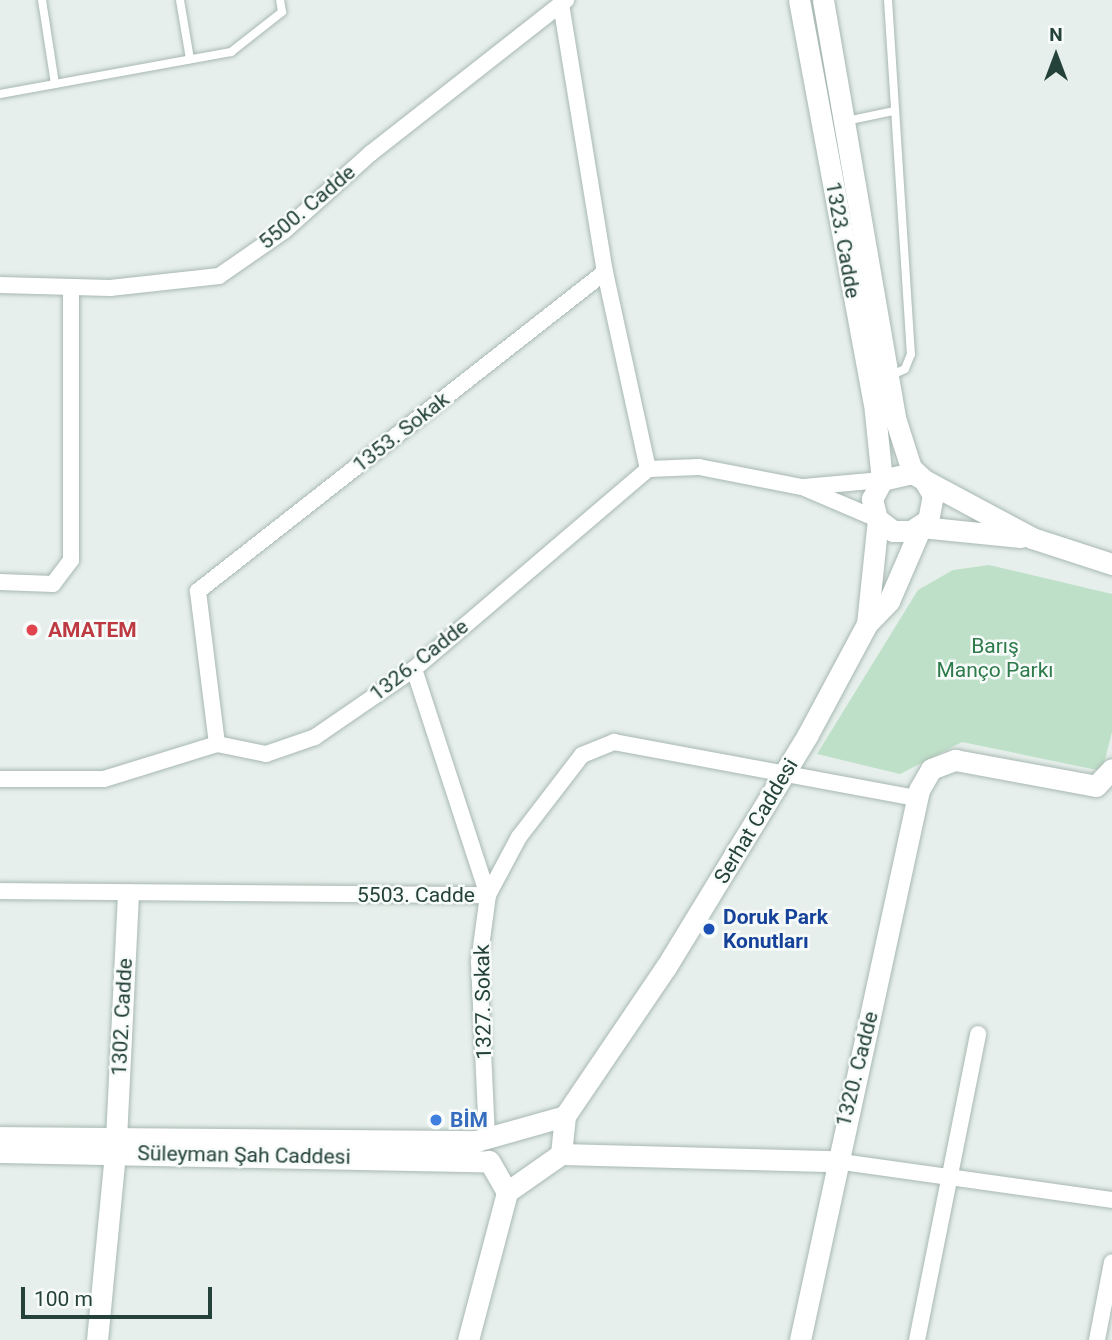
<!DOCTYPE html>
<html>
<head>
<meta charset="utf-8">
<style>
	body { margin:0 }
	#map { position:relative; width:1112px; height:1340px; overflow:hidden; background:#e6efeb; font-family:Roboto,sans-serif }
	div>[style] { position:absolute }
	.green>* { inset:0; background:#bfe0c8 }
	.roads { filter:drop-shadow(0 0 2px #a8b8b2) drop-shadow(0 0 2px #a8b8b2) }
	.lane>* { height:8px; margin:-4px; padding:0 4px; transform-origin:4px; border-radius:4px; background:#fff }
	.street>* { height:16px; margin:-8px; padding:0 8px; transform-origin:8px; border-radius:8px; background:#fff }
	.secondary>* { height:21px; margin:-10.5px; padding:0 10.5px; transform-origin:10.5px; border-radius:10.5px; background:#fff }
	.dots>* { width:19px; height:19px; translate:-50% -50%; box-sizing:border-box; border:4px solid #f7fbf9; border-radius:50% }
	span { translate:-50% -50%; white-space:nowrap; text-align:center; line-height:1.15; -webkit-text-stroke:5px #f7fbf9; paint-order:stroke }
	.street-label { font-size:21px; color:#24423a }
	.health-label { font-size:21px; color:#be3a42; font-weight:700 }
	.left { translate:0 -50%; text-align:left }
	.park-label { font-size:21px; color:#2d7a4b }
	.transit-label { font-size:21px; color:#164399; font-weight:700 }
	.shop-label { font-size:21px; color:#366cbe; font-weight:700 }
	.north { position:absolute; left:1021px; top:21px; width:70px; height:70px; -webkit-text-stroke:5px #f7fbf9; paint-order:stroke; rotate:0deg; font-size:19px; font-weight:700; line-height:28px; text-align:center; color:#24423a }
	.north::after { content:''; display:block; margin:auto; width:24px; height:32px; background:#24423a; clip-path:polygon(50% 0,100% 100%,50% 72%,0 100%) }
	.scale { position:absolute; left:21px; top:1287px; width:191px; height:32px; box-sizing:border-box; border:4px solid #24423a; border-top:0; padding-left:9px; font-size:21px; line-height:24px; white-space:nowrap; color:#24423a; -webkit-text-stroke:5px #f7fbf9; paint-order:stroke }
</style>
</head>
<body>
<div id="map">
	<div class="green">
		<i style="clip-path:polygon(989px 565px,1112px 594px,1112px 732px,1102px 771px,962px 742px,900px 774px,817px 754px,918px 590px,953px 570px)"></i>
	</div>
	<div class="roads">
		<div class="lane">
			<i style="left:42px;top:0;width:85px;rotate:81.2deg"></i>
			<i style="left:180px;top:0;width:60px;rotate:80.4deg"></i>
			<i style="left:888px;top:0;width:355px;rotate:86.3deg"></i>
			<i style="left:911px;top:354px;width:16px;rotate:112deg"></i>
			<i style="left:905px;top:369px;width:17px;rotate:155deg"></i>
			<i style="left:0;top:94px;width:235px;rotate:-10.3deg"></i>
			<i style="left:231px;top:52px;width:65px;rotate:-38.1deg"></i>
			<i style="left:282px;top:12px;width:12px;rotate:-99deg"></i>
			<i style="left:846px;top:121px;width:49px;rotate:-11.8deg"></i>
		</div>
		<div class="street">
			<i style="left:561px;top:4px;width:272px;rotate:80.7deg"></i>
			<i style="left:605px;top:272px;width:202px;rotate:77.7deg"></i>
			<i style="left:0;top:285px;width:110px;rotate:1.6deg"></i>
			<i style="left:110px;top:288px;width:110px;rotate:-6.3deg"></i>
			<i style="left:219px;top:276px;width:79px;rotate:-34.7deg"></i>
			<i style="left:284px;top:231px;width:117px;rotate:-41.9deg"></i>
			<i style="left:371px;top:153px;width:248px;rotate:-38.1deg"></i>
			<i style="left:804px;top:487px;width:78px;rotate:-5.1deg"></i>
			<i style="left:0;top:582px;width:53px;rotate:2.2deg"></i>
			<i style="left:53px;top:584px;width:30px;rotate:-53deg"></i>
			<i style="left:71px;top:560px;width:273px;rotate:-90deg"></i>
			<i style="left:414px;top:669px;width:238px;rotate:71.9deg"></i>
			<i style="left:488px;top:895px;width:68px;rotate:97.7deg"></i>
			<i style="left:479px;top:962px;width:176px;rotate:87.4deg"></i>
			<i style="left:217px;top:744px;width:154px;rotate:-97.1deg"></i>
			<i style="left:198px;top:591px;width:517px;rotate:-38.09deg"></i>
			<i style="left:0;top:779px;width:104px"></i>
			<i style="left:104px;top:779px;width:118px;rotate:-17.2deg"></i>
			<i style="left:217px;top:744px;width:50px;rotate:11.5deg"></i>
			<i style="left:266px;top:754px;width:52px;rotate:-19.1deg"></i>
			<i style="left:315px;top:737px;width:120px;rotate:-34.5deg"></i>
			<i style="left:414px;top:669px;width:308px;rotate:-40.5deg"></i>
			<i style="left:648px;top:469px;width:51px;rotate:-2.2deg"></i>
			<i style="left:699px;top:467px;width:105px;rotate:11deg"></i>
			<i style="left:802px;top:487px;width:82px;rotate:23.1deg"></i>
			<i style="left:0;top:891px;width:488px;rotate:0.5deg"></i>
			<i style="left:488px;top:895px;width:66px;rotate:-61.9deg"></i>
			<i style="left:519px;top:837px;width:103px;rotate:-52.5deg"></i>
			<i style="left:582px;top:755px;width:35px;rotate:-22deg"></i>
			<i style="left:614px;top:742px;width:308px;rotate:10.5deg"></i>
			<i style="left:835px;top:1161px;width:280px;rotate:8deg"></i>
			<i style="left:917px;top:1340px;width:312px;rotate:-78.7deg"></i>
			<i style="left:1097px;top:1340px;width:79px;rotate:-79.1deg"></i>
		</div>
		<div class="secondary">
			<i style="left:799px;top:0;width:410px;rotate:79.5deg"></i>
			<i style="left:874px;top:403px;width:77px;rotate:84.1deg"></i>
			<i style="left:823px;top:0;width:427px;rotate:80.2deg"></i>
			<i style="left:896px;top:421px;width:49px;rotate:72.3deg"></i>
			<i style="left:911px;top:468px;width:18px;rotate:43deg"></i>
			<i style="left:924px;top:480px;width:17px;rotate:59deg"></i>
			<i style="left:933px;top:495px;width:25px;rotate:101deg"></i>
			<i style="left:928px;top:520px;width:20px;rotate:147deg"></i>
			<i style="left:911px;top:531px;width:18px;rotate:180deg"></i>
			<i style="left:893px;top:531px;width:20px;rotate:-143deg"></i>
			<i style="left:877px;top:519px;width:21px;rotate:-104deg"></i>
			<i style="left:872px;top:499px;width:21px;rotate:-62deg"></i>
			<i style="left:882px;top:480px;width:31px;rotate:-13deg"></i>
			<i style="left:912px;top:473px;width:14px;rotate:30deg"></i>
			<i style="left:924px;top:480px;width:123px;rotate:28.2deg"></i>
			<i style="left:1032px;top:538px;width:84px;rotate:18deg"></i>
			<i style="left:921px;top:527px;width:100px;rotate:5.8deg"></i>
			<i style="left:867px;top:624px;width:32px;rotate:-46deg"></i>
			<i style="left:889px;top:601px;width:81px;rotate:-66.6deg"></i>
			<i style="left:0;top:1137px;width:476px;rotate:0.5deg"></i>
			<i style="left:476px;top:1141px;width:92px;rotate:-15.7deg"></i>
			<i style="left:116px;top:1139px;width:245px;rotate:-87.2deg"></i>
			<i style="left:0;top:1152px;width:489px;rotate:1.1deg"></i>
			<i style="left:561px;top:1154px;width:274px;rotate:1.5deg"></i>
			<i style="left:507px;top:1192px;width:66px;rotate:-35.1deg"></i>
			<i style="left:561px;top:1154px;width:38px;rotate:-84deg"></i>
			<i style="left:565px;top:1116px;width:180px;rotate:-55.9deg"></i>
			<i style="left:666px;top:967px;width:271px;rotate:-58.6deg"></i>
			<i style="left:807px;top:736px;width:127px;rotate:-61.8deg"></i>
			<i style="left:867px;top:624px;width:105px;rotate:-84deg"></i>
			<i style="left:97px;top:1340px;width:187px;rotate:-84.5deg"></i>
			<i style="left:468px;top:1340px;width:153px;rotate:-75.2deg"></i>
			<i style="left:507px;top:1192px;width:36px;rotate:-120deg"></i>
			<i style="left:800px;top:1340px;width:563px;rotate:-77.79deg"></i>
			<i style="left:919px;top:790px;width:24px;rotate:-60deg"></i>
			<i style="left:931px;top:769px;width:26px;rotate:-21deg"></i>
			<i style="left:955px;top:760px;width:143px;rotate:10.4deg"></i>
			<i style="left:1096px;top:786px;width:23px;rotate:-47deg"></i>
		</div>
	</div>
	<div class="dots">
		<i style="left:32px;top:630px;background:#e0444e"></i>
		<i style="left:709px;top:929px;background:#1a4fb4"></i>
		<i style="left:436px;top:1120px;background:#3f7fe0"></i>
	</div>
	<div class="street-label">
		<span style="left:307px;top:207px;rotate:-40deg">5500. Cadde</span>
		<span style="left:843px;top:240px;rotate:80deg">1323. Cadde</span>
		<span style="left:401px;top:432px;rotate:-38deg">1353. Sokak</span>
		<span style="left:419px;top:660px;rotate:-38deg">1326. Cadde</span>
		<span style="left:756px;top:821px;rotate:-59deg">Serhat Caddesi</span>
		<span style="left:416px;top:895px">5503. Cadde</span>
		<span style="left:483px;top:1002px;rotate:-91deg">1327. Sokak</span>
		<span style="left:122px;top:1017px;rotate:-87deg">1302. Cadde</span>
		<span style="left:857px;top:1069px;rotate:-76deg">1320. Cadde</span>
		<span style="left:244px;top:1155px;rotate:1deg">Süleyman Şah Caddesi</span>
	</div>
	<div class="health-label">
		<span class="left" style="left:48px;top:630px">AMATEM</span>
	</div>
	<div class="park-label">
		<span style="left:995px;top:658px">Barış<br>Manço Parkı</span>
	</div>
	<div class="transit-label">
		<span class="left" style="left:723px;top:929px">Doruk Park<br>Konutları</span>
	</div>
	<div class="shop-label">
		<span class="left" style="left:450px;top:1120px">BİM</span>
	</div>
	<div class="north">N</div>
	<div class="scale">100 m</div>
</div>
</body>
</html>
